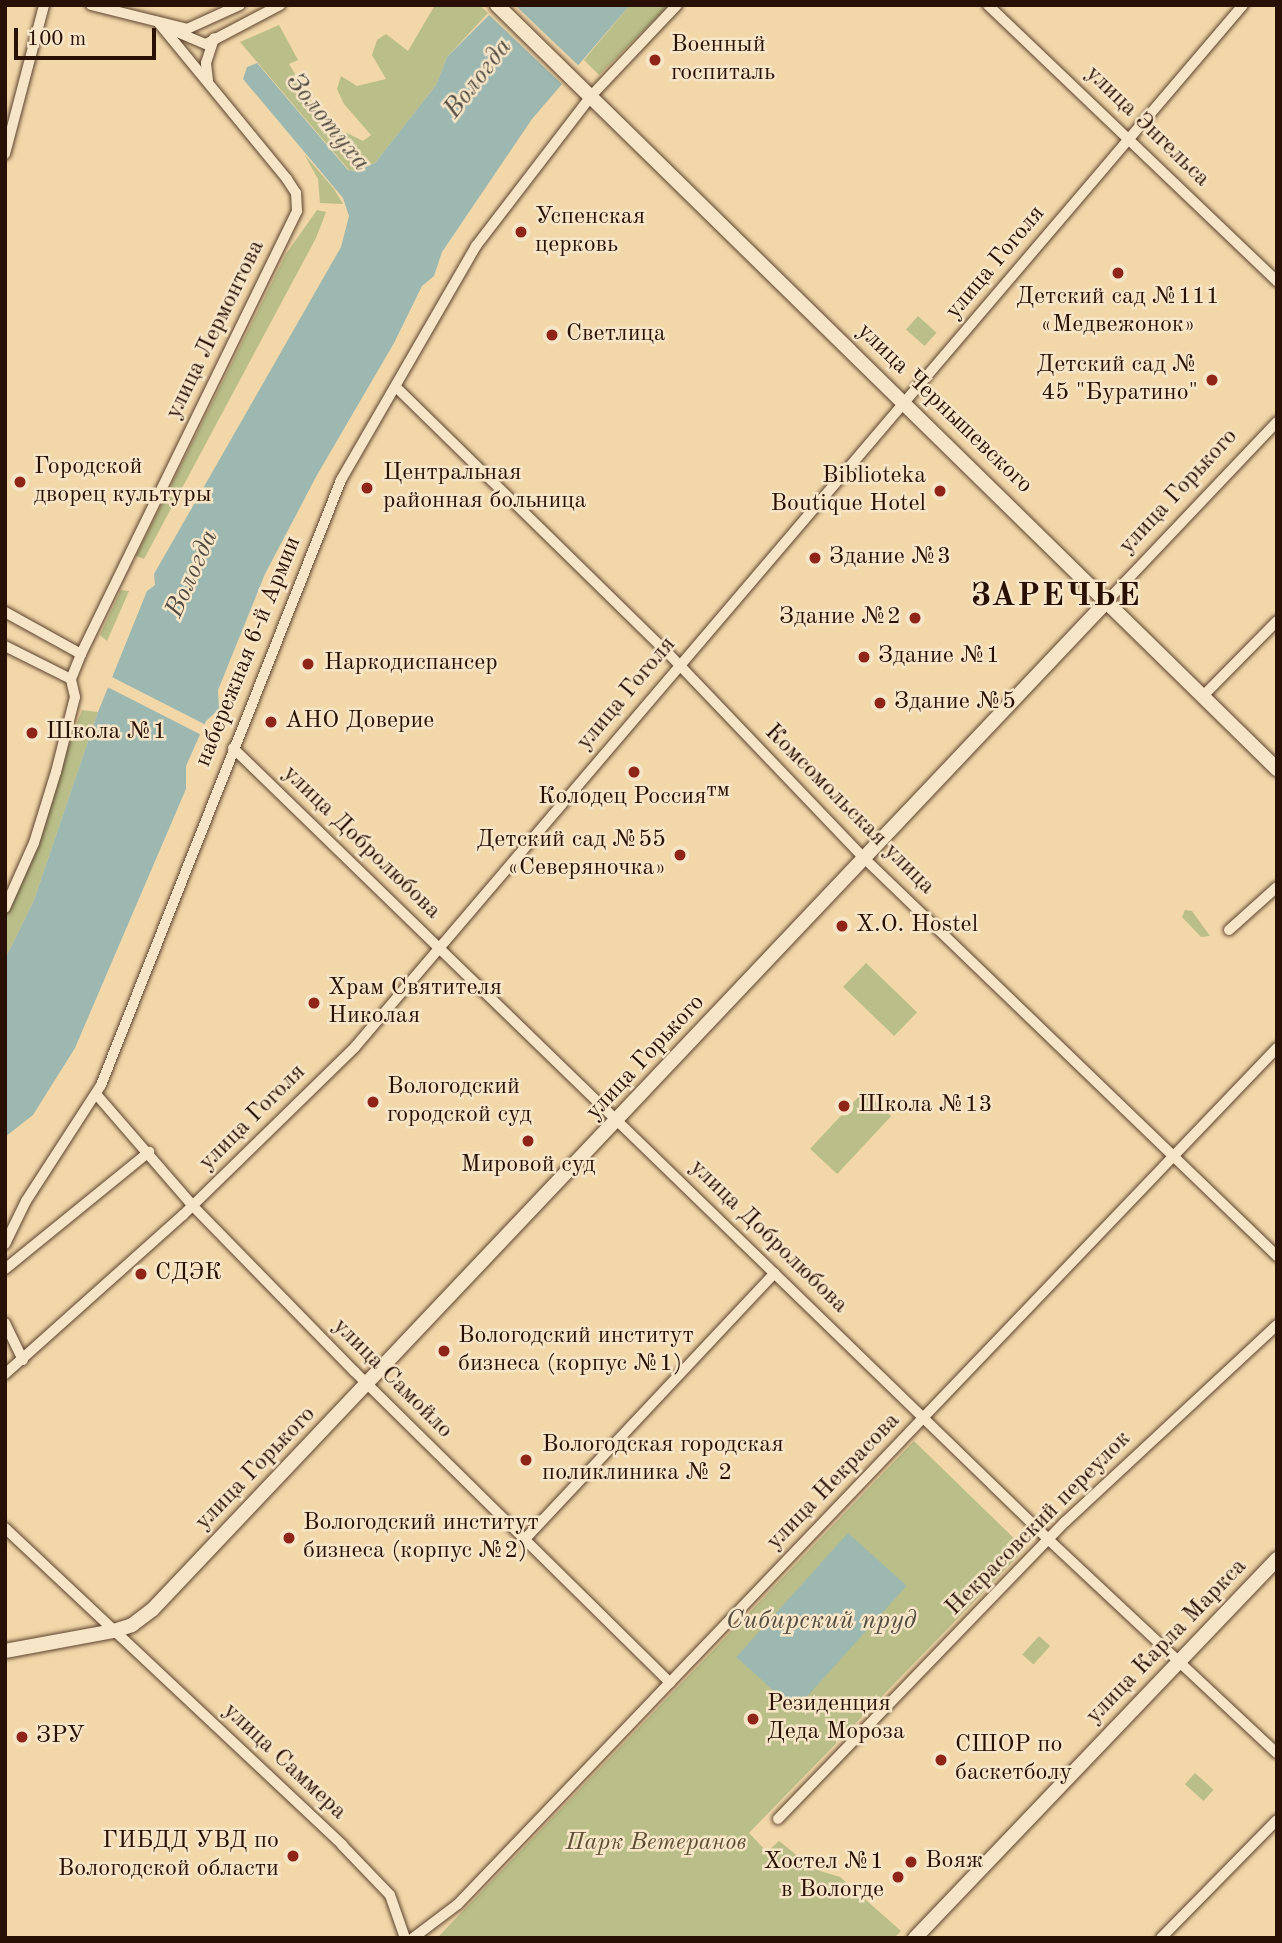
<!DOCTYPE html>
<html>
<head>
<meta charset="utf-8">
<style>
	body { margin:0 }
	#map { position:relative; width:1282px; height:1943px; overflow:hidden; background:#f2d7a9; font-family:"Old Standard TT",serif }
	div>[style] { position:absolute }
	.green>* { inset:0; background:#babe89; transform-origin:0 0 }
	.water>* { inset:0; background:#9db8b1; transform-origin:0 0 }
	.pier>* { inset:0; background:#f2d7a9; transform-origin:0 0 }
	.roads { filter:drop-shadow(0 0 2px #5b422e) drop-shadow(0 0 2px #5b422e) }
	.street>* { height:10px; margin:-5px; padding:0 5px; transform-origin:5px; border-radius:5px; background:#f7e5c7 }
	.secondary>* { height:14px; margin:-7px; padding:0 7px; transform-origin:7px; border-radius:7px; background:#f7e5c7 }
	.dots>* { width:19px; height:19px; translate:-50% -50%; box-sizing:border-box; border:4px solid #f7e5c7; border-radius:50% }
	span { translate:-50% -50%; white-space:nowrap; text-align:center; line-height:1.15; -webkit-text-stroke:5px #f7e5c7; paint-order:stroke }
	.poi-label { font-size:24px; color:#291005 }
	.left { translate:0 -50%; text-align:left }
	.right { translate:-100% -50%; text-align:right }
	.street-label { font-size:24px; color:#291005 }
	.park-label { font-size:24px; color:#5c4d33; font-style:italic }
	.water-label { font-size:26px; color:#524b41; font-style:italic }
	.district-label { font-size:32px; color:#291005; font-weight:700; letter-spacing:2px }
	.frame { position:absolute; inset:0; border:7px solid #291005; pointer-events:none }
	.scale { position:absolute; left:14px; top:28px; width:142px; height:32px; box-sizing:border-box; border:4px solid #291005; border-top:0; padding-left:9px; font-size:21px; line-height:24px; white-space:nowrap; color:#291005; -webkit-text-stroke:5px #f7e5c7; paint-order:stroke }
</style>
</head>
<body>
<div id="map">
	<div class="green">
		<i style="clip-path:polygon(435px 5px,479px 5px,488px 13px,447px 57px,436px 85px,375px 163px,356px 171px,349px 170px,240px 42px,279px 25px,298px 60px,289px 64px,336px 141px,347px 133px,363px 141px,371px 135px,344px 104px,337px 89px,341px 76px,357px 86px,386px 79px,372px 55px,377px 40px,386px 34px,408px 51px)"></i>
		<i style="clip-path:polygon(630px 5px,669px 5px,599px 75px,584px 60px)"></i>
		<i style="clip-path:polygon(304px 154px,334px 189px,343px 204px,320px 203px,318px 179px)"></i>
		<i style="clip-path:polygon(317px 210px,326px 212px,316px 238px,144px 559px,136px 556px,286px 254px)"></i>
		<i style="left:918px;top:316px;width:25px;height:18px;rotate:42deg"></i>
		<i style="clip-path:polygon(121px 590px,129px 591px,107px 641px,100px 635px)"></i>
		<i style="clip-path:polygon(82px 710px,98px 712px,34px 900px,5px 959px,5px 916px)"></i>
		<i style="clip-path:polygon(1185px 910px,1192px 911px,1210px 936px,1201px 937px,1182px 917px)"></i>
		<i style="left:866px;top:963px;width:71px;height:33px;rotate:44deg"></i>
		<i style="left:864px;top:1091px;width:37px;height:79px;rotate:43deg"></i>
		<i style="clip-path:polygon(914px 1441px,1025px 1549px,749px 1833px,767px 1852px,779px 1841px,814px 1869px,840px 1877px,901px 1931px,894px 1938px,437px 1938px)"></i>
		<i style="left:1039px;top:1636px;width:15px;height:25px;rotate:42deg"></i>
		<i style="left:1195px;top:1773px;width:25px;height:15px;rotate:42deg"></i>
	</div>
	<div class="water">
		<i style="clip-path:polygon(499px 5px,630px 5px,532px 119px,442px 252px,434px 276px,422px 286px,394px 343px,317px 475px,265px 574px,218px 690px,219px 709px,206px 721px,186px 766px,186px 789px,75px 1048px,33px 1115px,5px 1137px,5px 959px,34px 900px,98px 712px,147px 591px,155px 585px,154px 574px,341px 247px,349px 216px,343px 198px,243px 79px,247px 67px,257px 63px,348px 170px,356px 171px,375px 163px,436px 85px,447px 57px)"></i>
		<i style="left:848px;top:1533px;width:79px;height:167px;rotate:42deg"></i>
	</div>
	<div class="pier">
		<i style="clip-path:polygon(497px 5px,515px 5px,581px 68px,565px 87px,488px 14px)"></i>
		<i style="left:110px;top:676px;width:110px;height:11px;rotate:27deg"></i>
	</div>
	<div class="roads">
		<div class="street">
			<i style="left:91px;top:5px;width:99px;rotate:14deg"></i>
			<i style="left:187px;top:29px;width:58px;rotate:-24.4deg"></i>
			<i style="left:988px;top:5px;width:400px;rotate:43.7deg"></i>
			<i style="left:170px;top:29px;width:39px;rotate:23deg"></i>
			<i style="left:206px;top:44px;width:84px;rotate:-27.8deg"></i>
			<i style="left:208px;top:80px;width:17px;rotate:-97deg"></i>
			<i style="left:206px;top:63px;width:26px;rotate:-72deg"></i>
			<i style="left:5px;top:154px;width:154px;rotate:-75.3deg"></i>
			<i style="left:397px;top:388px;width:378px;rotate:44.4deg"></i>
			<i style="left:667px;top:652px;width:285px;rotate:46.3deg"></i>
			<i style="left:864px;top:858px;width:574px;rotate:43.94deg"></i>
			<i style="left:1107px;top:601px;width:247px;rotate:-46.5deg"></i>
			<i style="left:5px;top:612px;width:87px;rotate:28.9deg"></i>
			<i style="left:5px;top:646px;width:74px;rotate:26.6deg"></i>
			<i style="left:1203px;top:696px;width:105px;rotate:-45.4deg"></i>
			<i style="left:233px;top:748px;width:1137px;rotate:44.14deg"></i>
			<i style="left:1049px;top:1540px;width:312px;rotate:43.1deg"></i>
			<i style="left:5px;top:908px;width:71px;rotate:-66deg"></i>
			<i style="left:34px;top:843px;width:74px;rotate:-72.8deg"></i>
			<i style="left:56px;top:772px;width:77px;rotate:-75.8deg"></i>
			<i style="left:75px;top:697px;width:18px;rotate:-103deg"></i>
			<i style="left:71px;top:679px;width:27px;rotate:-68deg"></i>
			<i style="left:81px;top:654px;width:493px;rotate:-64deg"></i>
			<i style="left:297px;top:211px;width:18px;rotate:-93deg"></i>
			<i style="left:296px;top:193px;width:17px;rotate:-123deg"></i>
			<i style="left:287px;top:179px;width:203px;rotate:-129.4deg"></i>
			<i style="left:1229px;top:930px;width:64px;rotate:-41.9deg"></i>
			<i style="left:96px;top:1094px;width:148px;rotate:49.1deg"></i>
			<i style="left:193px;top:1206px;width:231px;rotate:45.7deg"></i>
			<i style="left:354px;top:1371px;width:444px;rotate:44.6deg"></i>
			<i style="left:5px;top:1244px;width:48px;rotate:-64deg"></i>
			<i style="left:26px;top:1201px;width:138px;rotate:-57.1deg"></i>
			<i style="left:101px;top:1085px;width:651px;rotate:-68.36deg"></i>
			<i style="left:341px;top:480px;width:270px;rotate:-60deg"></i>
			<i style="left:476px;top:246px;width:189px;rotate:-52.5deg"></i>
			<i style="left:591px;top:96px;width:125px;rotate:-46.6deg"></i>
			<i style="left:5px;top:1269px;width:186px;rotate:-39.1deg"></i>
			<i style="left:5px;top:1323px;width:41px;rotate:64.1deg"></i>
			<i style="left:5px;top:1374px;width:239px;rotate:-41.8deg"></i>
			<i style="left:183px;top:1215px;width:240px;rotate:-44.3deg"></i>
			<i style="left:355px;top:1047px;width:1369px;rotate:-49.56deg"></i>
			<i style="left:5px;top:1528px;width:463px;rotate:43.2deg"></i>
			<i style="left:342px;top:1845px;width:69px;rotate:46.2deg"></i>
			<i style="left:390px;top:1895px;width:46px;rotate:70.8deg"></i>
			<i style="left:524px;top:1540px;width:366px;rotate:-46.8deg"></i>
			<i style="left:778px;top:1819px;width:413px;rotate:-46deg"></i>
			<i style="left:1065px;top:1522px;width:289px;rotate:-42.9deg"></i>
			<i style="left:413px;top:1938px;width:56px;rotate:-37.1deg"></i>
			<i style="left:458px;top:1904px;width:1185px;rotate:-46.27deg"></i>
			<i style="left:1161px;top:1938px;width:165px;rotate:-45.5deg"></i>
		</div>
		<div class="secondary">
			<i style="left:497px;top:5px;width:1092px;rotate:44.41deg"></i>
			<i style="left:5px;top:1651px;width:111px;rotate:-10.4deg"></i>
			<i style="left:114px;top:1631px;width:19px;rotate:-18deg"></i>
			<i style="left:132px;top:1625px;width:25px;rotate:-37deg"></i>
			<i style="left:152px;top:1610px;width:1389px;rotate:-46.57deg"></i>
			<i style="left:915px;top:1938px;width:524px;rotate:-46.31deg"></i>
		</div>
	</div>
	<div class="dots">
		<i style="left:655px;top:60px;background:#8f2418"></i>
		<i style="left:521px;top:232px;background:#8f2418"></i>
		<i style="left:1118px;top:273px;background:#8f2418"></i>
		<i style="left:552px;top:335px;background:#8f2418"></i>
		<i style="left:1212px;top:380px;background:#8f2418"></i>
		<i style="left:20px;top:482px;background:#8f2418"></i>
		<i style="left:367px;top:488px;background:#8f2418"></i>
		<i style="left:940px;top:491px;background:#8f2418"></i>
		<i style="left:815px;top:558px;background:#8f2418"></i>
		<i style="left:915px;top:618px;background:#8f2418"></i>
		<i style="left:864px;top:657px;background:#8f2418"></i>
		<i style="left:308px;top:664px;background:#8f2418"></i>
		<i style="left:880px;top:703px;background:#8f2418"></i>
		<i style="left:271px;top:722px;background:#8f2418"></i>
		<i style="left:32px;top:733px;background:#8f2418"></i>
		<i style="left:634px;top:772px;background:#8f2418"></i>
		<i style="left:680px;top:855px;background:#8f2418"></i>
		<i style="left:842px;top:926px;background:#8f2418"></i>
		<i style="left:314px;top:1003px;background:#8f2418"></i>
		<i style="left:373px;top:1102px;background:#8f2418"></i>
		<i style="left:844px;top:1106px;background:#8f2418"></i>
		<i style="left:528px;top:1141px;background:#8f2418"></i>
		<i style="left:141px;top:1274px;background:#8f2418"></i>
		<i style="left:444px;top:1351px;background:#8f2418"></i>
		<i style="left:526px;top:1460px;background:#8f2418"></i>
		<i style="left:289px;top:1538px;background:#8f2418"></i>
		<i style="left:753px;top:1719px;background:#8f2418"></i>
		<i style="left:22px;top:1737px;background:#8f2418"></i>
		<i style="left:941px;top:1760px;background:#8f2418"></i>
		<i style="left:293px;top:1856px;background:#8f2418"></i>
		<i style="left:911px;top:1862px;background:#8f2418"></i>
		<i style="left:898px;top:1877px;background:#8f2418"></i>
	</div>
	<div class="poi-label">
		<span class="left" style="left:671px;top:60px">Военный<br>госпиталь</span>
		<span class="left" style="left:535px;top:232px">Успенская<br>церковь</span>
		<span style="left:1118px;top:312px">Детский сад №111<br>«Медвежонок»</span>
		<span class="left" style="left:566px;top:335px">Светлица</span>
		<span class="right" style="left:1198px;top:380px">Детский сад №<br>45 "Буратино"</span>
		<span class="left" style="left:34px;top:482px">Городской<br>дворец культуры</span>
		<span class="left" style="left:383px;top:488px">Центральная<br>районная больница</span>
		<span class="right" style="left:926px;top:491px">Biblioteka<br>Boutique Hotel</span>
		<span class="left" style="left:829px;top:558px">Здание №3</span>
		<span class="right" style="left:901px;top:618px">Здание №2</span>
		<span class="left" style="left:878px;top:657px">Здание №1</span>
		<span class="left" style="left:324px;top:664px">Наркодиспансер</span>
		<span class="left" style="left:894px;top:703px">Здание №5</span>
		<span class="left" style="left:285px;top:722px">АНО Доверие</span>
		<span class="left" style="left:46px;top:733px">Школа №1</span>
		<span style="left:634px;top:798px">Колодец Россия™</span>
		<span class="right" style="left:666px;top:855px">Детский сад №55<br>«Северяночка»</span>
		<span class="left" style="left:856px;top:926px">X.O. Hostel</span>
		<span class="left" style="left:328px;top:1003px">Храм Святителя<br>Николая</span>
		<span class="left" style="left:387px;top:1102px">Вологодский<br>городской суд</span>
		<span class="left" style="left:858px;top:1106px">Школа №13</span>
		<span style="left:528px;top:1166px">Мировой суд</span>
		<span class="left" style="left:155px;top:1274px">СДЭК</span>
		<span class="left" style="left:458px;top:1351px">Вологодский институт<br>бизнеса (корпус №1)</span>
		<span class="left" style="left:542px;top:1460px">Вологодская городская<br>поликлиника № 2</span>
		<span class="left" style="left:303px;top:1538px">Вологодский институт<br>бизнеса (корпус №2)</span>
		<span class="left" style="left:767px;top:1719px">Резиденция<br>Деда Мороза</span>
		<span class="left" style="left:36px;top:1737px">ЗРУ</span>
		<span class="left" style="left:955px;top:1760px">СШОР по<br>баскетболу</span>
		<span class="right" style="left:279px;top:1856px">ГИБДД УВД по<br>Вологодской области</span>
		<span class="left" style="left:925px;top:1862px">Вояж</span>
		<span class="right" style="left:884px;top:1877px">Хостел №1<br>в Вологде</span>
	</div>
	<div class="street-label">
		<span style="left:1147px;top:127px;rotate:44deg">улица Энгельса</span>
		<span style="left:996px;top:263px;rotate:-50deg">улица Гоголя</span>
		<span style="left:216px;top:330px;rotate:-64deg">улица Лермонтова</span>
		<span style="left:944px;top:409px;rotate:44deg">улица Чернышевского</span>
		<span style="left:1179px;top:492px;rotate:-47deg">улица Горького</span>
		<span style="left:249px;top:652px;rotate:-68deg">набережная 6-й Армии</span>
		<span style="left:627px;top:694px;rotate:-50deg">улица Гоголя</span>
		<span style="left:849px;top:810px;rotate:45deg">Комсомольская улица</span>
		<span style="left:361px;top:843px;rotate:44deg">улица Добролюбова</span>
		<span style="left:646px;top:1058px;rotate:-47deg">улица Горького</span>
		<span style="left:253px;top:1118px;rotate:-45deg">улица Гоголя</span>
		<span style="left:768px;top:1237px;rotate:44deg">улица Добролюбова</span>
		<span style="left:392px;top:1379px;rotate:45deg">улица Самойло</span>
		<span style="left:256px;top:1469px;rotate:-46deg">улица Горького</span>
		<span style="left:834px;top:1482px;rotate:-46deg">улица Некрасова</span>
		<span style="left:1039px;top:1524px;rotate:-45deg">Некрасовский переулок</span>
		<span style="left:1167px;top:1642px;rotate:-46deg">улица Карла Маркса</span>
		<span style="left:284px;top:1762px;rotate:43deg">улица Саммера</span>
	</div>
	<div class="park-label">
		<span style="left:656px;top:1844px">Парк Ветеранов</span>
	</div>
	<div class="water-label">
		<span style="left:479px;top:79px;rotate:-52deg">Вологда</span>
		<span style="left:327px;top:123px;rotate:51deg">Золотуха</span>
		<span style="left:193px;top:574px;rotate:-66deg">Вологда</span>
		<span style="left:821px;top:1622px">Сибирский пруд</span>
	</div>
	<div class="district-label">
		<span style="left:1056px;top:597px">ЗАРЕЧЬЕ</span>
	</div>
	<div class="frame"></div>
	<div class="scale">100 m</div>
</div>
</body>
</html>
